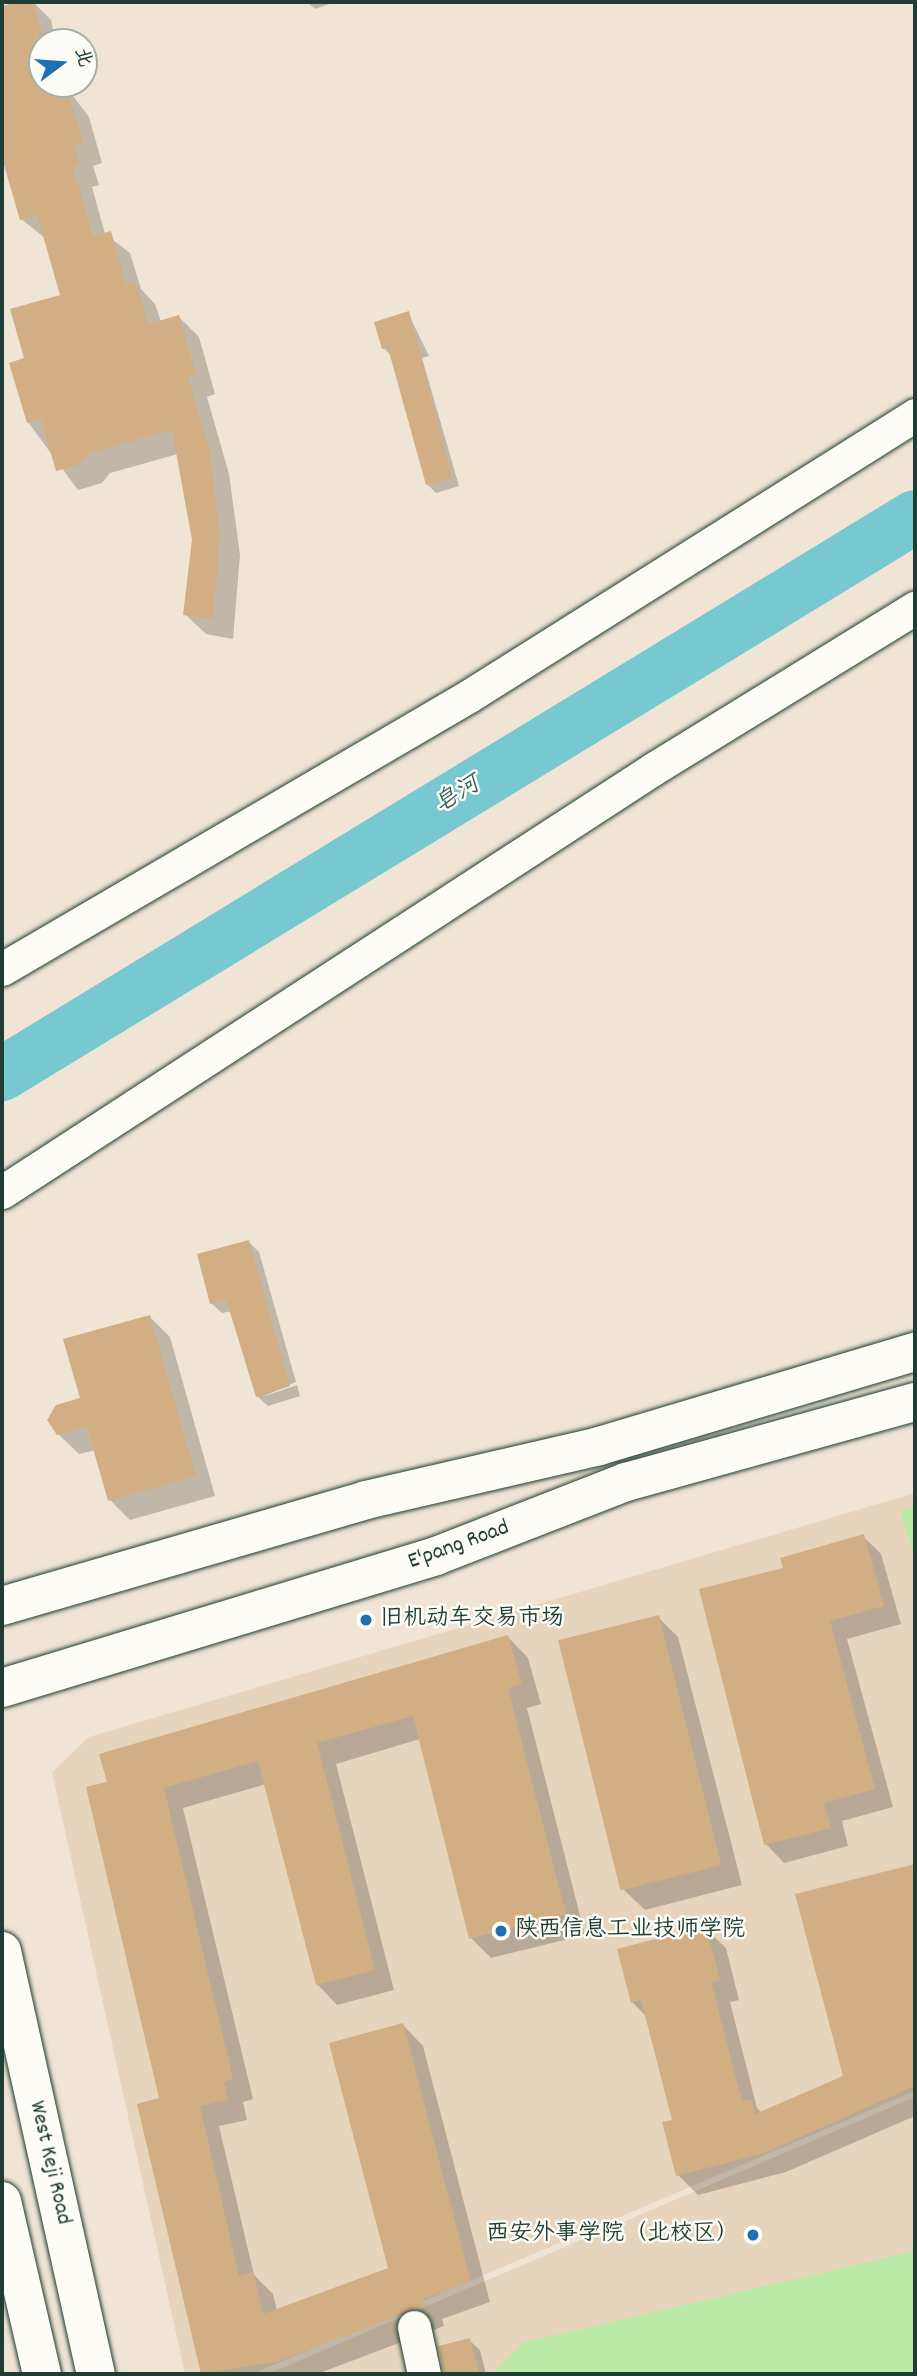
<!DOCTYPE html>
<html>
<head>
<meta charset="utf-8">
<style>
	body { margin:0 }
	#map { position:relative; width:917px; height:2376px; overflow:hidden; background:#f0e5d4; font-family:Dekko,"LXGW WenKai TC",sans-serif }
	div>[style] { position:absolute }
	.built>* { inset:0; background:#e7d4bc }
	.green>* { inset:0; background:#b9e8a7 }
	.shadow>* { inset:0; background:#0003 }
	.river>* { height:54px; margin:-27px; padding:0 27px; transform-origin:27px; border-radius:27px; background:#77c8d0 }
	.building>* { inset:0; background:#d1ae84; transform-origin:0 0 }
	.roads { filter:drop-shadow(0 0 2px #1f3d34) drop-shadow(0 0 2px #1f3d34) }
	.minor>* { height:33px; margin:-16.5px; padding:0 16.5px; transform-origin:16.5px; border-radius:16.5px; background:#fdfcf7 }
	.secondary>* { height:38px; margin:-19px; padding:0 19px; transform-origin:19px; border-radius:19px; background:#fdfcf7 }
	.primary>* { height:38px; margin:-19px; padding:0 19px; transform-origin:19px; border-radius:19px; background:#fdfcf7 }
	.dots>* { width:19px; height:19px; translate:-50% -50%; box-sizing:border-box; border:4px solid #fdfcf7; border-radius:50% }
	span { translate:-50% -50%; white-space:nowrap; text-align:center; line-height:1.15; -webkit-text-stroke:5px #fdfcf7; paint-order:stroke }
	.street-label { font-size:23px; color:#1f3d34 }
	.poi-label { font-size:23px; color:#1f3d34 }
	.left { translate:0 -50%; text-align:left }
	.right { translate:-100% -50%; text-align:right }
	.water-label { font-size:24px; color:#35605b; font-style:italic }
	.frame { position:absolute; inset:0; border:4px solid #1f3d34; pointer-events:none }
	.north { position:absolute; left:28px; top:28px; width:70px; height:70px; box-sizing:border-box; background:#fdfcf7; border:2px solid #a4b0a9; border-radius:50%; rotate:74deg; font-size:19px; font-weight:700; line-height:28px; text-align:center; color:#1f3d34 }
	.north::after { content:''; display:block; margin:auto; width:24px; height:32px; background:#1f6fb2; clip-path:polygon(50% 0,100% 100%,50% 72%,0 100%) }
</style>
</head>
<body>
<div id="map">
	<div class="built">
		<i style="clip-path:polygon(915px 1493px,915px 2091px,252px 2374px,185px 2374px,52px 1772px,89px 1737px)"></i>
		<i style="clip-path:polygon(915px 2097px,915px 2374px,268px 2374px)"></i>
	</div>
	<div class="green">
		<i style="clip-path:polygon(915px 1506px,915px 1557px,900px 1511px)"></i>
		<i style="clip-path:polygon(915px 2251px,915px 2374px,492px 2374px,522px 2343px)"></i>
	</div>
	<div class="shadow">
		<i style="clip-path:polygon(23px 2px,33px 2px,51px 20px,56px 42px,42px 42px,42px 84px,64px 84px,89px 117px,102px 163px,93px 166px,99px 185px,92px 187px,105px 234px,130px 253px,141px 289px,155px 304px,161px 322px,179px 317px,199px 337px,215px 394px,207px 397px,229px 474px,240px 555px,233px 639px,206px 634px,185px 614px,193px 539px,178px 454px,110px 473px,102px 483px,78px 490px,28px 422px,26px 360px,62px 296px,45px 238px,21px 219px,2px 151px,2px 8px)"></i>
		<i style="clip-path:polygon(307px 2px,335px 2px,315px 9px)"></i>
		<i style="clip-path:polygon(408px 313px,429px 356px,422px 358px,459px 486px,436px 493px,427px 484px,392px 357px,384px 348px)"></i>
		<i style="clip-path:polygon(249px 1242px,259px 1252px,296px 1382px,262px 1397px,297px 1385px,300px 1396px,268px 1406px,257px 1396px,232px 1311px,222px 1313px,211px 1303px)"></i>
		<i style="clip-path:polygon(150px 1317px,170px 1337px,215px 1496px,130px 1520px,110px 1500px,96px 1450px,79px 1454px,58px 1434px)"></i>
		<i style="clip-path:polygon(863px 1536px,881px 1554px,901px 1624px,847px 1639px,893px 1807px,842px 1821px,848px 1846px,784px 1863px,766px 1844px,785px 1569px)"></i>
		<i style="clip-path:polygon(658px 1617px,678px 1637px,742px 1885px,645px 1910px,624px 1890px)"></i>
		<i style="clip-path:polygon(508px 1637px,528px 1658px,541px 1704px,527px 1708px,585px 1935px,491px 1958px,471px 1938px,420px 1739px,336px 1764px,394px 1990px,337px 2005px,317px 1984px,266px 1784px,183px 1808px,253px 2099px,243px 2102px,247px 2120px,219px 2126px,254px 2275px,273px 2294px,277px 2311px,390px 2269px,403px 2025px,423px 2046px,490px 2302px,442px 2319px,444px 2326px,317px 2374px,202px 2374px,139px 2105px,162px 2099px,109px 1783px)"></i>
		<i style="clip-path:polygon(915px 1866px,915px 2116px,786px 2172px,698px 2195px,678px 2175px,674px 2121px,647px 2017px,632px 2002px,705px 1928px,726px 1948px,739px 2000px,730px 2002px,757px 2108px,762px 2113px,845px 2077px,797px 1896px)"></i>
		<i style="clip-path:polygon(469px 2340px,480px 2350px,486px 2374px,446px 2374px,440px 2347px)"></i>
	</div>
	<div class="river">
		<i style="left:2px;top:1074px;width:1069px;rotate:-31.39deg"></i>
	</div>
	<div class="building">
		<i style="clip-path:polygon(17px 2px,33px 2px,42px 35px,35px 37px,42px 84px,56px 84px,60px 98px,69px 95px,83px 143px,74px 146px,80px 165px,73px 167px,93px 236px,111px 231px,126px 284px,136px 282px,148px 324px,179px 315px,196px 374px,188px 377px,210px 452px,220px 534px,213px 619px,183px 615px,192px 540px,172px 430px,89px 453px,81px 464px,56px 471px,41px 419px,27px 423px,9px 363px,24px 358px,10px 309px,60px 295px,37px 215px,20px 220px,2px 158px,2px 6px)"></i>
		<i style="clip-path:polygon(409px 311px,452px 478px,426px 485px,388px 348px,382px 349px,374px 322px)"></i>
		<i style="clip-path:polygon(249px 1240px,290px 1386px,256px 1397px,226px 1299px,210px 1304px,197px 1254px)"></i>
		<i style="clip-path:polygon(150px 1315px,196px 1476px,108px 1501px,87px 1427px,57px 1435px,47px 1420px,56px 1405px,80px 1398px,63px 1339px)"></i>
		<i style="clip-path:polygon(864px 1534px,884px 1606px,830px 1621px,875px 1789px,824px 1803px,831px 1828px,764px 1845px,699px 1589px,783px 1568px,780px 1558px)"></i>
		<i style="left:659px;top:1615px;width:258px;height:104px;rotate:76deg"></i>
		<i style="clip-path:polygon(508px 1635px,522px 1684px,508px 1688px,566px 1914px,469px 1939px,413px 1716px,317px 1743px,375px 1970px,316px 1985px,258px 1761px,164px 1788px,233px 2079px,224px 2082px,228px 2100px,200px 2106px,239px 2276px,253px 2272px,263px 2314px,388px 2268px,329px 2043px,403px 2023px,471px 2282px,423px 2299px,425px 2306px,276px 2362px,201px 2374px,137px 2104px,159px 2098px,86px 1787px,107px 1782px,99px 1754px)"></i>
		<i style="clip-path:polygon(915px 1864px,915px 2086px,765px 2153px,676px 2176px,662px 2122px,672px 2120px,641px 2000px,631px 2003px,617px 1949px,706px 1926px,720px 1980px,711px 1982px,742px 2101px,751px 2099px,755px 2114px,843px 2076px,795px 1894px)"></i>
		<i style="clip-path:polygon(470px 2338px,479px 2374px,444px 2374px,438px 2346px)"></i>
	</div>
	<div class="roads">
		<div class="minor">
			<i style="left:2px;top:969px;width:541px;rotate:-30.31deg"></i>
			<i style="left:469px;top:696px;width:527px;rotate:-32.21deg"></i>
			<i style="left:2px;top:1192px;width:776px;rotate:-33.01deg"></i>
			<i style="left:653px;top:769px;width:308px;rotate:-31.6deg"></i>
			<i style="left:414px;top:2327px;width:48px;rotate:78deg"></i>
		</div>
		<div class="secondary">
			<i style="left:2px;top:1606px;width:379px;rotate:-16.2deg"></i>
			<i style="left:366px;top:1500px;width:239px;rotate:-13deg"></i>
			<i style="left:599px;top:1446px;width:330px;rotate:-16.6deg"></i>
			<i style="left:2px;top:1688px;width:454px;rotate:-16.9deg"></i>
			<i style="left:436px;top:1556px;width:204px;rotate:-21.3deg"></i>
			<i style="left:626px;top:1482px;width:300px;rotate:-15.5deg"></i>
		</div>
		<div class="primary">
			<i style="left:2px;top:1951px;width:433px;rotate:77.5deg"></i>
			<i style="left:2px;top:2201px;width:178px;rotate:77deg"></i>
		</div>
	</div>
	<div class="dots">
		<i style="left:366px;top:1620px;background:#1f6fb2"></i>
		<i style="left:501px;top:1931px;background:#1f6fb2"></i>
		<i style="left:753px;top:2235px;background:#1f6fb2"></i>
	</div>
	<div class="street-label">
		<span style="left:459px;top:1546px;rotate:-20deg">E'pang Road</span>
		<span style="left:49px;top:2163px;rotate:77deg">West Keji Road</span>
	</div>
	<div class="poi-label">
		<span class="left" style="left:380px;top:1620px">旧机动车交易市场</span>
		<span class="left" style="left:515px;top:1931px">陕西信息工业技师学院</span>
		<span class="right" style="left:739px;top:2235px">西安外事学院（北校区）</span>
	</div>
	<div class="water-label">
		<span style="left:458px;top:796px;rotate:-31deg">皂河</span>
	</div>
	<div class="frame"></div>
	<div class="north">北</div>
</div>
</body>
</html>
